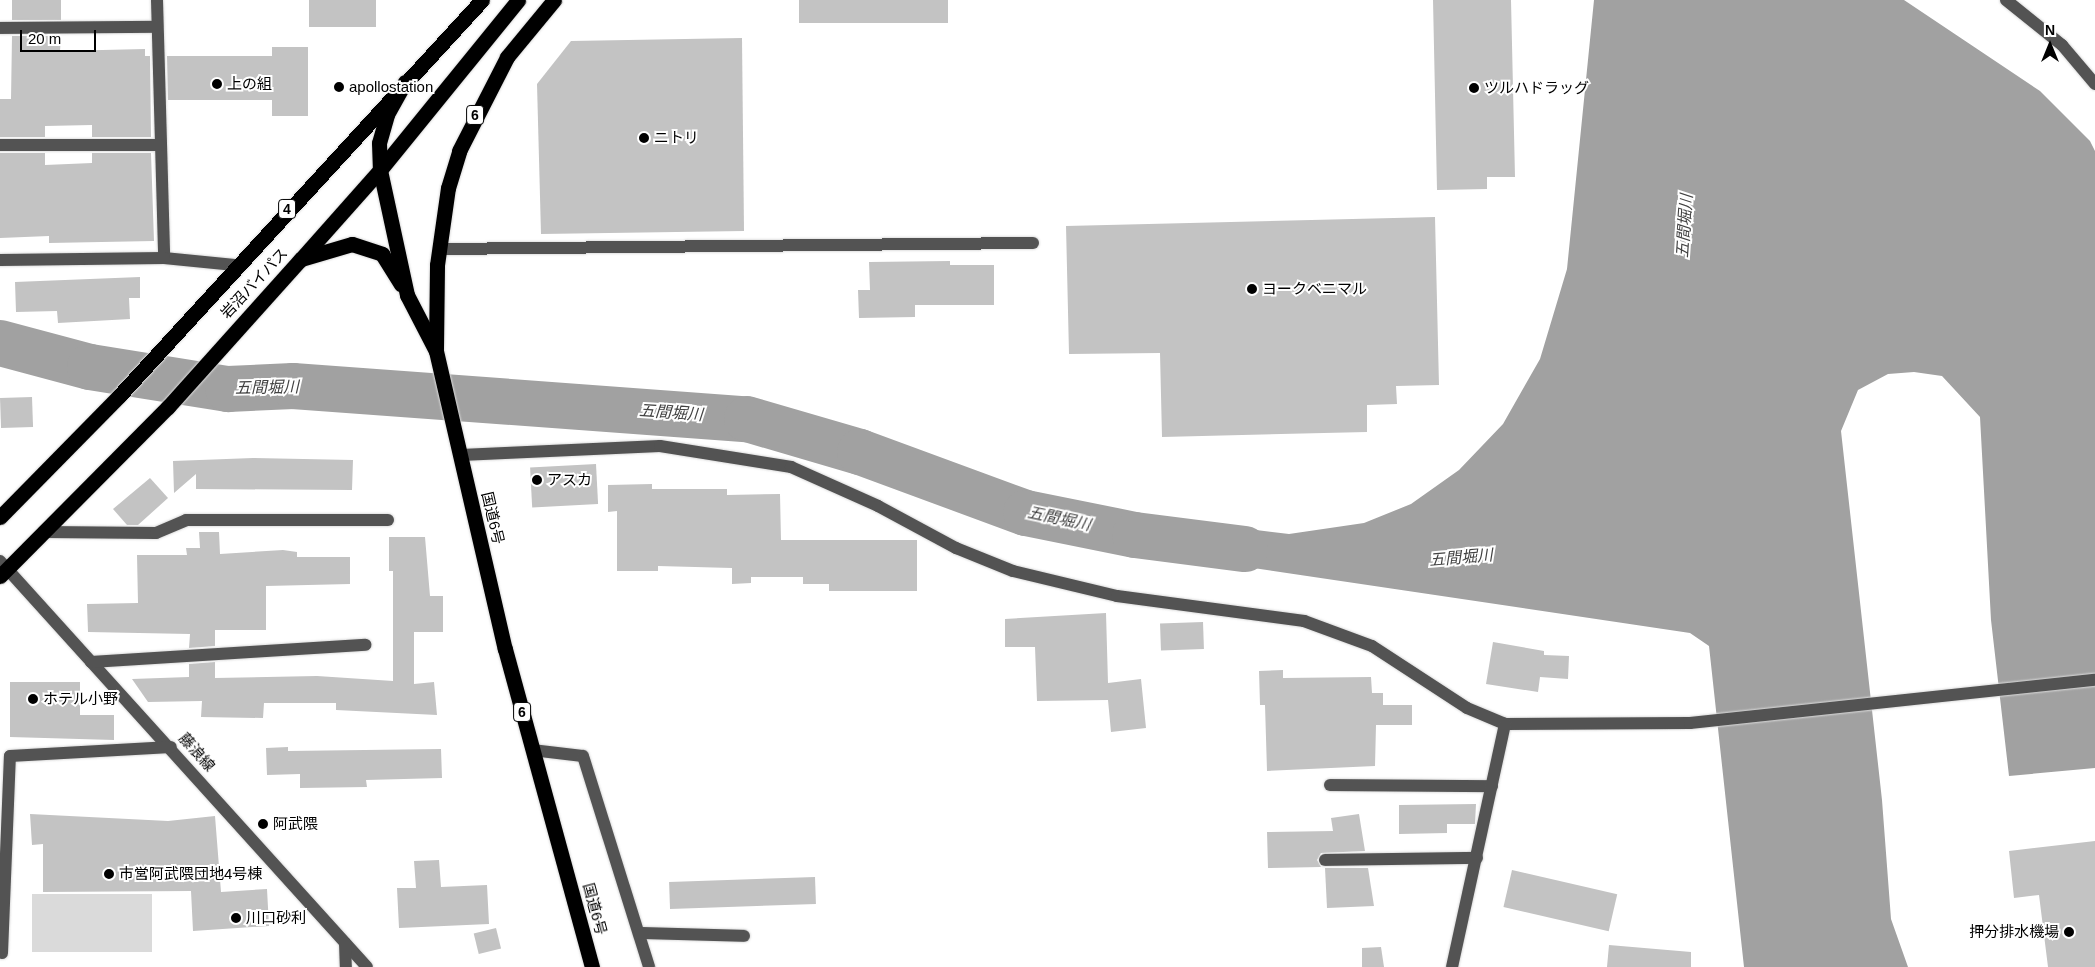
<!DOCTYPE html>
<html>
<head>
<meta charset="utf-8">
<style>
	body { margin:0 }
	#map { position:relative; width:2095px; height:967px; overflow:hidden; background:#fff; font-family:Arial,"Noto Sans JP",sans-serif }
	div>[style] { position:absolute }
	.green>* { inset:0; background:#dadada; transform-origin:0 0 }
	.water>* { inset:0; background:#a1a1a1 }
	.river>* { height:46px; margin:-23px; padding:0 23px; transform-origin:23px; border-radius:23px; background:#a1a1a1 }
	.building>* { inset:0; background:#c3c3c3; transform-origin:0 0 }
	.roads { filter:drop-shadow(0 0 1px #dbdbdb) drop-shadow(0 0 1px #dbdbdb) }
	.minor>* { height:12px; margin:-6px; padding:0 6px; transform-origin:6px; border-radius:6px; background:#535353 }
	.highway>* { height:15px; margin:-7.5px; padding:0 7.5px; transform-origin:7.5px; border-radius:7.5px; background:#000 }
	.dots>* { width:14px; height:14px; translate:-50% -50%; box-sizing:border-box; border:2px solid #fff; border-radius:50% }
	span { translate:-50% -50%; white-space:nowrap; text-align:center; line-height:1.15; -webkit-text-stroke:4px #fff; paint-order:stroke }
	.shield-label span { padding:1px 4px; background:#fff; border:1px solid; border-radius:4px; -webkit-text-stroke-width:0 }
	.shield-label { font-size:14px; color:#000; font-weight:700 }
	.poi-label { font-size:15px; color:#000 }
	.left { translate:0 -50%; text-align:left }
	.right { translate:-100% -50%; text-align:right }
	.street-label { font-size:15px; color:#000 }
	.water-label { font-size:16px; color:#424242; font-style:italic }
	.north { position:absolute; left:2025px; top:20px; width:50px; height:50px; -webkit-text-stroke:4px #fff; paint-order:stroke; rotate:0deg; font-size:14px; font-weight:700; line-height:20px; text-align:center; color:#000 }
	.north::after { content:''; display:block; margin:auto; width:18px; height:22px; background:#000; clip-path:polygon(50% 0,100% 100%,50% 72%,0 100%) }
	.scale { position:absolute; left:20px; top:30px; width:76px; height:22px; box-sizing:border-box; border:2px solid #000; border-top:0; padding-left:6px; font-size:15px; line-height:18px; white-space:nowrap; color:#000; -webkit-text-stroke:4px #fff; paint-order:stroke }
</style>
</head>
<body>
<div id="map">
	<div class="green">
		<i style="left:32px;top:894px;width:120px;height:58px"></i>
	</div>
	<div class="water">
		<i style="clip-path:polygon(1594px 0,1904px 0,2040px 91px,2090px 141px,2095px 151px,2095px 768px,2009px 776px,1991px 620px,1980px 417px,1942px 376px,1914px 372px,1888px 374px,1858px 390px,1841px 431px,1882px 800px,1891px 919px,1908px 967px,1744px 967px,1709px 646px,1690px 633px,1179px 557px,1185px 521px,1289px 534px,1364px 523px,1411px 504px,1459px 470px,1503px 424px,1540px 359px,1567px 269px)"></i>
	</div>
	<div class="river">
		<i style="left:0;top:343px;width:93px;rotate:14.9deg"></i>
		<i style="left:90px;top:367px;width:140px;rotate:9.1deg"></i>
		<i style="left:228px;top:389px;width:65px;rotate:-2.6deg"></i>
		<i style="left:293px;top:386px;width:455px;rotate:4.2deg"></i>
		<i style="left:747px;top:419px;width:118px;rotate:16.3deg"></i>
		<i style="left:860px;top:452px;width:177px;rotate:20.2deg"></i>
		<i style="left:1026px;top:513px;width:111px;rotate:11.4deg"></i>
		<i style="left:1135px;top:535px;width:111px;rotate:7.3deg"></i>
	</div>
	<div class="building">
		<i style="left:12px;top:0;width:49px;height:20px"></i>
		<i style="left:309px;top:0;width:67px;height:27px"></i>
		<i style="left:799px;top:0;width:149px;height:23px"></i>
		<i style="clip-path:polygon(1433px 0,1511px 0,1515px 177px,1487px 177px,1487px 189px,1437px 190px)"></i>
		<i style="clip-path:polygon(12px 36px,61px 36px,60px 51px,145px 49px,145px 56px,150px 56px,151px 137px,92px 137px,92px 125px,45px 126px,45px 137px,0 137px,0 99px,11px 99px)"></i>
		<i style="clip-path:polygon(742px 38px,744px 231px,541px 234px,537px 84px,571px 41px)"></i>
		<i style="clip-path:polygon(272px 47px,308px 47px,308px 116px,272px 116px,272px 100px,168px 100px,167px 56px,272px 56px)"></i>
		<i style="clip-path:polygon(0 153px,45px 153px,45px 165px,92px 163px,92px 153px,151px 153px,154px 241px,49px 243px,49px 236px,0 238px)"></i>
		<i style="clip-path:polygon(1435px 217px,1439px 385px,1396px 386px,1397px 404px,1367px 405px,1367px 432px,1162px 437px,1160px 353px,1069px 354px,1066px 226px)"></i>
		<i style="clip-path:polygon(950px 261px,950px 265px,994px 265px,994px 305px,915px 305px,915px 317px,859px 318px,858px 290px,870px 290px,869px 262px)"></i>
		<i style="clip-path:polygon(140px 277px,140px 298px,129px 298px,130px 319px,58px 323px,57px 311px,16px 312px,15px 282px)"></i>
		<i style="left:32px;top:397px;width:30px;height:32px;rotate:88deg"></i>
		<i style="clip-path:polygon(253px 458px,353px 460px,352px 490px,196px 489px,196px 474px,174px 493px,173px 461px)"></i>
		<i style="left:596px;top:464px;width:40px;height:66px;rotate:87deg"></i>
		<i style="clip-path:polygon(150px 478px,168px 498px,138px 525px,127px 525px,113px 509px)"></i>
		<i style="clip-path:polygon(652px 484px,652px 489px,727px 489px,727px 495px,780px 494px,781px 540px,917px 540px,917px 591px,829px 591px,829px 584px,803px 584px,803px 577px,751px 577px,751px 583px,732px 584px,732px 568px,658px 566px,658px 571px,617px 571px,617px 511px,608px 512px,608px 485px)"></i>
		<i style="clip-path:polygon(199px 532px,219px 532px,220px 554px,283px 550px,297px 552px,297px 557px,350px 557px,350px 584px,266px 586px,266px 630px,215px 630px,215px 646px,189px 648px,190px 634px,88px 632px,87px 604px,138px 603px,137px 555px,187px 555px,186px 548px,200px 548px)"></i>
		<i style="clip-path:polygon(389px 537px,425px 537px,430px 596px,443px 596px,443px 632px,414px 632px,414px 684px,434px 682px,437px 715px,336px 710px,336px 703px,264px 703px,263px 718px,201px 717px,202px 701px,148px 702px,132px 679px,189px 677px,189px 664px,215px 662px,215px 678px,317px 676px,393px 681px,393px 571px,389px 571px)"></i>
		<i style="clip-path:polygon(1106px 613px,1108px 683px,1141px 679px,1146px 728px,1111px 732px,1108px 700px,1037px 701px,1035px 647px,1005px 647px,1005px 619px)"></i>
		<i style="left:1203px;top:622px;width:27px;height:43px;rotate:88deg"></i>
		<i style="clip-path:polygon(1493px 642px,1544px 651px,1544px 655px,1569px 656px,1568px 679px,1540px 677px,1538px 692px,1486px 684px)"></i>
		<i style="clip-path:polygon(1283px 670px,1283px 678px,1371px 677px,1372px 693px,1383px 693px,1383px 705px,1412px 705px,1412px 725px,1376px 725px,1375px 766px,1267px 771px,1265px 705px,1260px 705px,1259px 671px)"></i>
		<i style="clip-path:polygon(10px 682px,80px 682px,80px 715px,114px 715px,114px 740px,10px 737px)"></i>
		<i style="clip-path:polygon(288px 747px,288px 751px,441px 749px,442px 778px,366px 780px,367px 787px,300px 788px,300px 774px,267px 775px,266px 748px)"></i>
		<i style="clip-path:polygon(1476px 804px,1475px 824px,1447px 824px,1447px 833px,1399px 834px,1399px 805px)"></i>
		<i style="clip-path:polygon(30px 814px,168px 821px,215px 816px,221px 892px,267px 889px,269px 926px,193px 931px,191px 891px,43px 892px,43px 844px,32px 845px)"></i>
		<i style="clip-path:polygon(1359px 814px,1365px 851px,1321px 853px,1317px 860px,1321px 867px,1268px 868px,1267px 832px,1333px 831px,1331px 818px)"></i>
		<i style="clip-path:polygon(2095px 841px,2095px 967px,2048px 967px,2039px 895px,2014px 898px,2009px 851px)"></i>
		<i style="clip-path:polygon(439px 860px,441px 887px,487px 885px,489px 924px,399px 928px,397px 888px,416px 888px,414px 861px)"></i>
		<i style="clip-path:polygon(1325px 868px,1368px 868px,1374px 906px,1327px 908px)"></i>
		<i style="left:1512px;top:870px;width:108px;height:38px;rotate:13deg"></i>
		<i style="left:815px;top:877px;width:27px;height:146px;rotate:88deg"></i>
		<i style="left:496px;top:928px;width:21px;height:23px;rotate:76deg"></i>
		<i style="clip-path:polygon(1609px 945px,1691px 952px,1691px 967px,1607px 967px)"></i>
		<i style="clip-path:polygon(1381px 947px,1384px 967px,1362px 967px,1362px 948px)"></i>
	</div>
	<div class="roads">
		<div class="minor">
			<i style="left:157px;top:0;width:258px;rotate:88.4deg"></i>
			<i style="left:164px;top:258px;width:71px;rotate:5.6deg"></i>
			<i style="left:2006px;top:0;width:72px;rotate:38.8deg"></i>
			<i style="left:2062px;top:45px;width:51px;rotate:49.8deg"></i>
			<i style="left:0;top:28px;width:157px;rotate:-0.4deg"></i>
			<i style="left:0;top:145px;width:161px"></i>
			<i style="left:439px;top:249px;width:594px;rotate:-0.58deg"></i>
			<i style="left:0;top:260px;width:164px;rotate:-0.7deg"></i>
			<i style="left:461px;top:455px;width:199px;rotate:-2.6deg"></i>
			<i style="left:660px;top:446px;width:133px;rotate:9.1deg"></i>
			<i style="left:791px;top:467px;width:95px;rotate:24.1deg"></i>
			<i style="left:878px;top:506px;width:89px;rotate:28.3deg"></i>
			<i style="left:956px;top:548px;width:61px;rotate:22deg"></i>
			<i style="left:1013px;top:571px;width:107px;rotate:13.5deg"></i>
			<i style="left:1117px;top:596px;width:189px;rotate:7.6deg"></i>
			<i style="left:1304px;top:621px;width:72px;rotate:20.2deg"></i>
			<i style="left:1372px;top:646px;width:113px;rotate:33.1deg"></i>
			<i style="left:1467px;top:708px;width:41px;rotate:22.8deg"></i>
			<i style="left:1505px;top:724px;width:185px;rotate:-0.3deg"></i>
			<i style="left:1690px;top:723px;width:407px;rotate:-6.1deg"></i>
			<i style="left:45px;top:532px;width:111px;rotate:0.5deg"></i>
			<i style="left:156px;top:533px;width:33px;rotate:-23deg"></i>
			<i style="left:186px;top:520px;width:202px"></i>
			<i style="left:0;top:561px;width:547px;rotate:47.89deg"></i>
			<i style="left:91px;top:662px;width:275px;rotate:-3.6deg"></i>
			<i style="left:532px;top:750px;width:51px;rotate:6.7deg"></i>
			<i style="left:583px;top:756px;width:221px;rotate:72.6deg"></i>
			<i style="left:1330px;top:785px;width:162px;rotate:0.4deg"></i>
			<i style="left:1325px;top:860px;width:152px;rotate:-0.8deg"></i>
			<i style="left:639px;top:933px;width:105px;rotate:1.6deg"></i>
			<i style="left:345px;top:943px;width:24px;rotate:88deg"></i>
			<i style="left:2px;top:953px;width:197px;rotate:-87.7deg"></i>
			<i style="left:10px;top:756px;width:161px;rotate:-3.2deg"></i>
			<i style="left:1452px;top:967px;width:249px;rotate:-77.7deg"></i>
		</div>
		<div class="highway">
			<i style="left:405px;top:82px;width:38px;rotate:119deg"></i>
			<i style="left:387px;top:115px;width:29px;rotate:106deg"></i>
			<i style="left:379px;top:143px;width:27px;rotate:88deg"></i>
			<i style="left:380px;top:170px;width:128px;rotate:77.8deg"></i>
			<i style="left:407px;top:295px;width:63px;rotate:62.6deg"></i>
			<i style="left:436px;top:351px;width:306px;rotate:77deg"></i>
			<i style="left:505px;top:649px;width:330px;rotate:74.7deg"></i>
			<i style="left:301px;top:259px;width:53px;rotate:-16.4deg"></i>
			<i style="left:352px;top:244px;width:32px;rotate:18deg"></i>
			<i style="left:382px;top:254px;width:36px;rotate:58deg"></i>
			<i style="left:436px;top:348px;width:83px;rotate:-89.3deg"></i>
			<i style="left:437px;top:265px;width:78px;rotate:-81.9deg"></i>
			<i style="left:448px;top:188px;width:39px;rotate:-73deg"></i>
			<i style="left:459px;top:151px;width:106px;rotate:-62.9deg"></i>
			<i style="left:507px;top:57px;width:74px;rotate:-50.5deg"></i>
			<i style="left:0;top:517px;width:170px;rotate:-45.5deg"></i>
			<i style="left:119px;top:396px;width:537px;rotate:-47.49deg"></i>
			<i style="left:0;top:576px;width:238px;rotate:-45.2deg"></i>
			<i style="left:168px;top:407px;width:198px;rotate:-48.1deg"></i>
			<i style="left:300px;top:260px;width:120px;rotate:-48.4deg"></i>
			<i style="left:380px;top:170px;width:219px;rotate:-50.9deg"></i>
		</div>
	</div>
	<div class="dots">
		<i style="left:217px;top:84px;background:#000"></i>
		<i style="left:339px;top:87px;background:#000"></i>
		<i style="left:1474px;top:88px;background:#000"></i>
		<i style="left:644px;top:138px;background:#000"></i>
		<i style="left:1252px;top:289px;background:#000"></i>
		<i style="left:537px;top:480px;background:#000"></i>
		<i style="left:33px;top:699px;background:#000"></i>
		<i style="left:263px;top:824px;background:#000"></i>
		<i style="left:109px;top:874px;background:#000"></i>
		<i style="left:236px;top:918px;background:#000"></i>
		<i style="left:2069px;top:932px;background:#000"></i>
	</div>
	<div class="shield-label">
		<span style="left:475px;top:115px">6</span>
		<span style="left:287px;top:209px">4</span>
		<span style="left:522px;top:712px">6</span>
	</div>
	<div class="poi-label">
		<span class="left" style="left:227px;top:84px">上の組</span>
		<span class="left" style="left:349px;top:87px">apollostation</span>
		<span class="left" style="left:1484px;top:88px">ツルハドラッグ</span>
		<span class="left" style="left:654px;top:138px">ニトリ</span>
		<span class="left" style="left:1262px;top:289px">ヨークベニマル</span>
		<span class="left" style="left:547px;top:480px">アスカ</span>
		<span class="left" style="left:43px;top:699px">ホテル小野</span>
		<span class="left" style="left:273px;top:824px">阿武隈</span>
		<span class="left" style="left:119px;top:874px">市営阿武隈団地4号棟</span>
		<span class="left" style="left:246px;top:918px">川口砂利</span>
		<span class="right" style="left:2059px;top:932px">押分排水機場</span>
	</div>
	<div class="street-label">
		<span style="left:254px;top:283px;rotate:-47deg">岩沼バイパス</span>
		<span style="left:493px;top:518px;rotate:77deg">国道6号</span>
		<span style="left:197px;top:752px;rotate:48deg">藤浪線</span>
		<span style="left:595px;top:909px;rotate:75deg">国道6号</span>
	</div>
	<div class="water-label">
		<span style="left:1685px;top:226px;rotate:-86deg">五間堀川</span>
		<span style="left:267px;top:388px;rotate:-1deg">五間堀川</span>
		<span style="left:671px;top:413px;rotate:4deg">五間堀川</span>
		<span style="left:1059px;top:519px;rotate:12deg">五間堀川</span>
		<span style="left:1461px;top:558px;rotate:-5deg">五間堀川</span>
	</div>
	<div class="north">N</div>
	<div class="scale">20 m</div>
</div>
</body>
</html>
